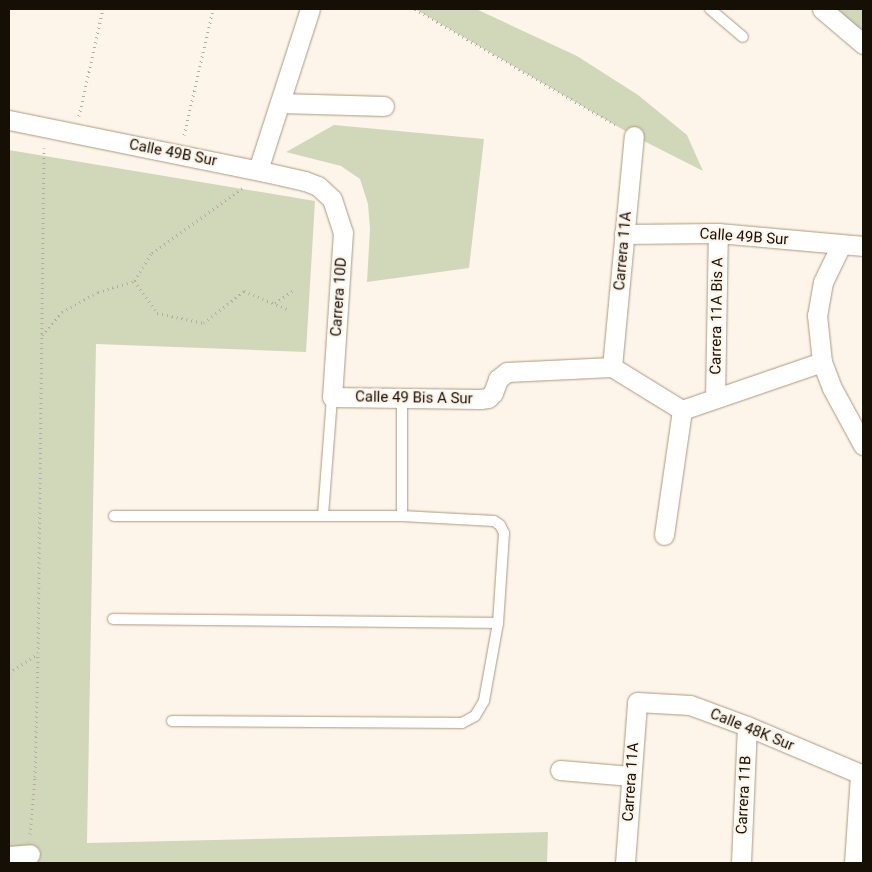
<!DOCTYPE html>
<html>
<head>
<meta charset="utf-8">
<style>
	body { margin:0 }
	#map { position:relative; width:872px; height:872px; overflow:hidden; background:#fef5ea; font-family:Roboto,sans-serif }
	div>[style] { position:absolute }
	.green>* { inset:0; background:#d0d8b9 }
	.path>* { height:3px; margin-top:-1.5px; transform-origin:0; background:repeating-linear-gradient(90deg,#b4aca1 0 1px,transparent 0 5px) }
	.roads { filter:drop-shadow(0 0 1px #ac997f) drop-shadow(0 0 1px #ac997f) }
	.lane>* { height:10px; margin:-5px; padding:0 5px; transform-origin:5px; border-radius:5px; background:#fff }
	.street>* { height:19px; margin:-9.5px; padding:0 9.5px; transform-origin:9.5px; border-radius:9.5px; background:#fff }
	span { translate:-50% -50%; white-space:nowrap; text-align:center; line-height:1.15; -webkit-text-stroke:4.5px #fef5ea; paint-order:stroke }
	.street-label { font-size:15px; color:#160f06 }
	.frame { position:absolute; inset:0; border:10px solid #160f06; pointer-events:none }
</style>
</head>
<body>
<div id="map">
	<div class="green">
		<i style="clip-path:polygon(415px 9px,476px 9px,577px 56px,638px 95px,687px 135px,703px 171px,634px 136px)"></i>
		<i style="clip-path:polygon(836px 9px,863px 9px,863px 31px,845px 19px)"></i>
		<i style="clip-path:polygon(334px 125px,484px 139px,469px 268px,367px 282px,370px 229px,368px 204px,360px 179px,341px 166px,286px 152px)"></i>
		<i style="clip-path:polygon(9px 150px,315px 201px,306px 352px,96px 344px,87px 843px,548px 832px,547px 863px,9px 863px)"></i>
	</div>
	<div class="path">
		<i style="left:415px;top:9px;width:234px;rotate:30deg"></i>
		<i style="left:79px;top:116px;width:110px;rotate:-77.4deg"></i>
		<i style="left:184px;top:135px;width:129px;rotate:-77deg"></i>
		<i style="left:242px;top:188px;width:112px;rotate:144deg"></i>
		<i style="left:151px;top:254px;width:32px;rotate:122deg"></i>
		<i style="left:134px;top:281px;width:39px;rotate:54deg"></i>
		<i style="left:157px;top:313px;width:48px;rotate:12deg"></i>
		<i style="left:204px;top:323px;width:51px;rotate:-38.7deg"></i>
		<i style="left:244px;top:291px;width:47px;rotate:22.7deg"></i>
		<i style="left:275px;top:303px;width:21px;rotate:-35deg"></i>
		<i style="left:42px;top:335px;width:30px;rotate:-49deg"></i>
		<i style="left:62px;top:312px;width:41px;rotate:-29.1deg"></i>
		<i style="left:98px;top:292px;width:38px;rotate:-17deg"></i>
		<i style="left:9px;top:673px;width:34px;rotate:-34deg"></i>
		<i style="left:30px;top:834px;width:57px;rotate:-85deg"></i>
		<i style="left:35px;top:777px;width:124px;rotate:-88.6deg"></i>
		<i style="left:38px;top:653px;width:505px;rotate:-89.32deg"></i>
	</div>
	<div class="roads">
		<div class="lane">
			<i style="left:710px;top:9px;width:43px;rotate:40.3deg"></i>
			<i style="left:323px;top:515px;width:118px;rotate:-85.6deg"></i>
			<i style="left:114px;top:516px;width:288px"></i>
			<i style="left:402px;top:516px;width:92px;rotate:3.1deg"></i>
			<i style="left:494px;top:521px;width:7px;rotate:34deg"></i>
			<i style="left:500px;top:525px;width:9px;rotate:63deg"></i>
			<i style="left:504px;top:533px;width:90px;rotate:93.8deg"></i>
			<i style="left:498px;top:623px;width:79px;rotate:100.2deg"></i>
			<i style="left:484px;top:701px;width:17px;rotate:121deg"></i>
			<i style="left:475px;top:716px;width:15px;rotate:152deg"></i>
			<i style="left:462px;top:723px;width:290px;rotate:-179.6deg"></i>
			<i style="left:402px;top:516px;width:119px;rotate:-90deg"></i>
			<i style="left:113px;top:619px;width:385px;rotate:0.6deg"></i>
		</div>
		<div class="street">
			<i style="left:822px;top:9px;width:54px;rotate:40.5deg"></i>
			<i style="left:280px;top:103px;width:104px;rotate:1.7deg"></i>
			<i style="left:9px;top:120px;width:261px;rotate:11.5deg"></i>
			<i style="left:265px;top:172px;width:41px;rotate:12.7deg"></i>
			<i style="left:305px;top:181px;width:14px;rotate:21deg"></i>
			<i style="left:318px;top:186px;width:19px;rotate:43deg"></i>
			<i style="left:332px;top:199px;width:35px;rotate:72deg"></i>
			<i style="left:343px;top:232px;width:165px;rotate:93.8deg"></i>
			<i style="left:332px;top:397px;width:148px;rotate:0.8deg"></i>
			<i style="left:480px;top:399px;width:8px;rotate:-7deg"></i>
			<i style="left:488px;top:398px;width:7px;rotate:-45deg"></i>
			<i style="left:493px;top:393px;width:15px;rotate:-70deg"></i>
			<i style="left:498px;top:379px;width:11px;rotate:-38deg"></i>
			<i style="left:507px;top:372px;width:105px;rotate:-2.7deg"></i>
			<i style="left:612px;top:367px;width:82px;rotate:31.6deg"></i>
			<i style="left:682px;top:410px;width:148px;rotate:-18.9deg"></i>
			<i style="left:258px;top:170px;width:169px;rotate:-72.1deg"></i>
			<i style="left:624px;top:234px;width:94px;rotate:-0.6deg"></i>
			<i style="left:718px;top:233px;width:146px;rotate:5.1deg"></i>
			<i style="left:841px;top:245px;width:41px;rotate:115.9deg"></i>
			<i style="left:823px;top:282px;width:34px;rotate:100deg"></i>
			<i style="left:817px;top:315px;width:47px;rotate:83.9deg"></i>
			<i style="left:822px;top:362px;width:28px;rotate:69deg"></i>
			<i style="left:832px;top:388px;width:65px;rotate:61.5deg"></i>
			<i style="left:612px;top:367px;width:232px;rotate:-84.6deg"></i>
			<i style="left:715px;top:398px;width:165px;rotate:-89deg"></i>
			<i style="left:664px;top:535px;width:126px;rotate:-81.8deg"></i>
			<i style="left:560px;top:770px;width:71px;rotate:4.8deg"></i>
			<i style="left:9px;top:856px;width:21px;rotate:-5deg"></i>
			<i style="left:625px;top:863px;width:161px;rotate:-85.7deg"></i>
			<i style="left:637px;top:702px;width:53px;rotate:3.2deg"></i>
			<i style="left:690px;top:705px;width:61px;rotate:20.2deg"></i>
			<i style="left:747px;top:726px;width:126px;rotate:22.9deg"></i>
			<i style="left:741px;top:863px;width:137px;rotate:-87.5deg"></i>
			<i style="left:854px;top:863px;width:89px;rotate:-86.1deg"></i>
		</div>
	</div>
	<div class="street-label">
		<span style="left:173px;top:153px;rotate:11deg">Calle 49B Sur</span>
		<span style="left:744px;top:237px;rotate:4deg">Calle 49B Sur</span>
		<span style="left:623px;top:251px;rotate:-85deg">Carrera 11A</span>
		<span style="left:339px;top:297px;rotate:-86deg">Carrera 10D</span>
		<span style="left:717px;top:316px;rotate:-89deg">Carrera 11A Bis A</span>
		<span style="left:414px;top:398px;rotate:1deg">Calle 49 Bis A Sur</span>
		<span style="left:752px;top:730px;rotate:22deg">Calle 48K Sur</span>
		<span style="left:631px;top:782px;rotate:-86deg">Carrera 11A</span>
		<span style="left:744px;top:795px;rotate:-87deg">Carrera 11B</span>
	</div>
	<div class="frame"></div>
</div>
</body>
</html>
